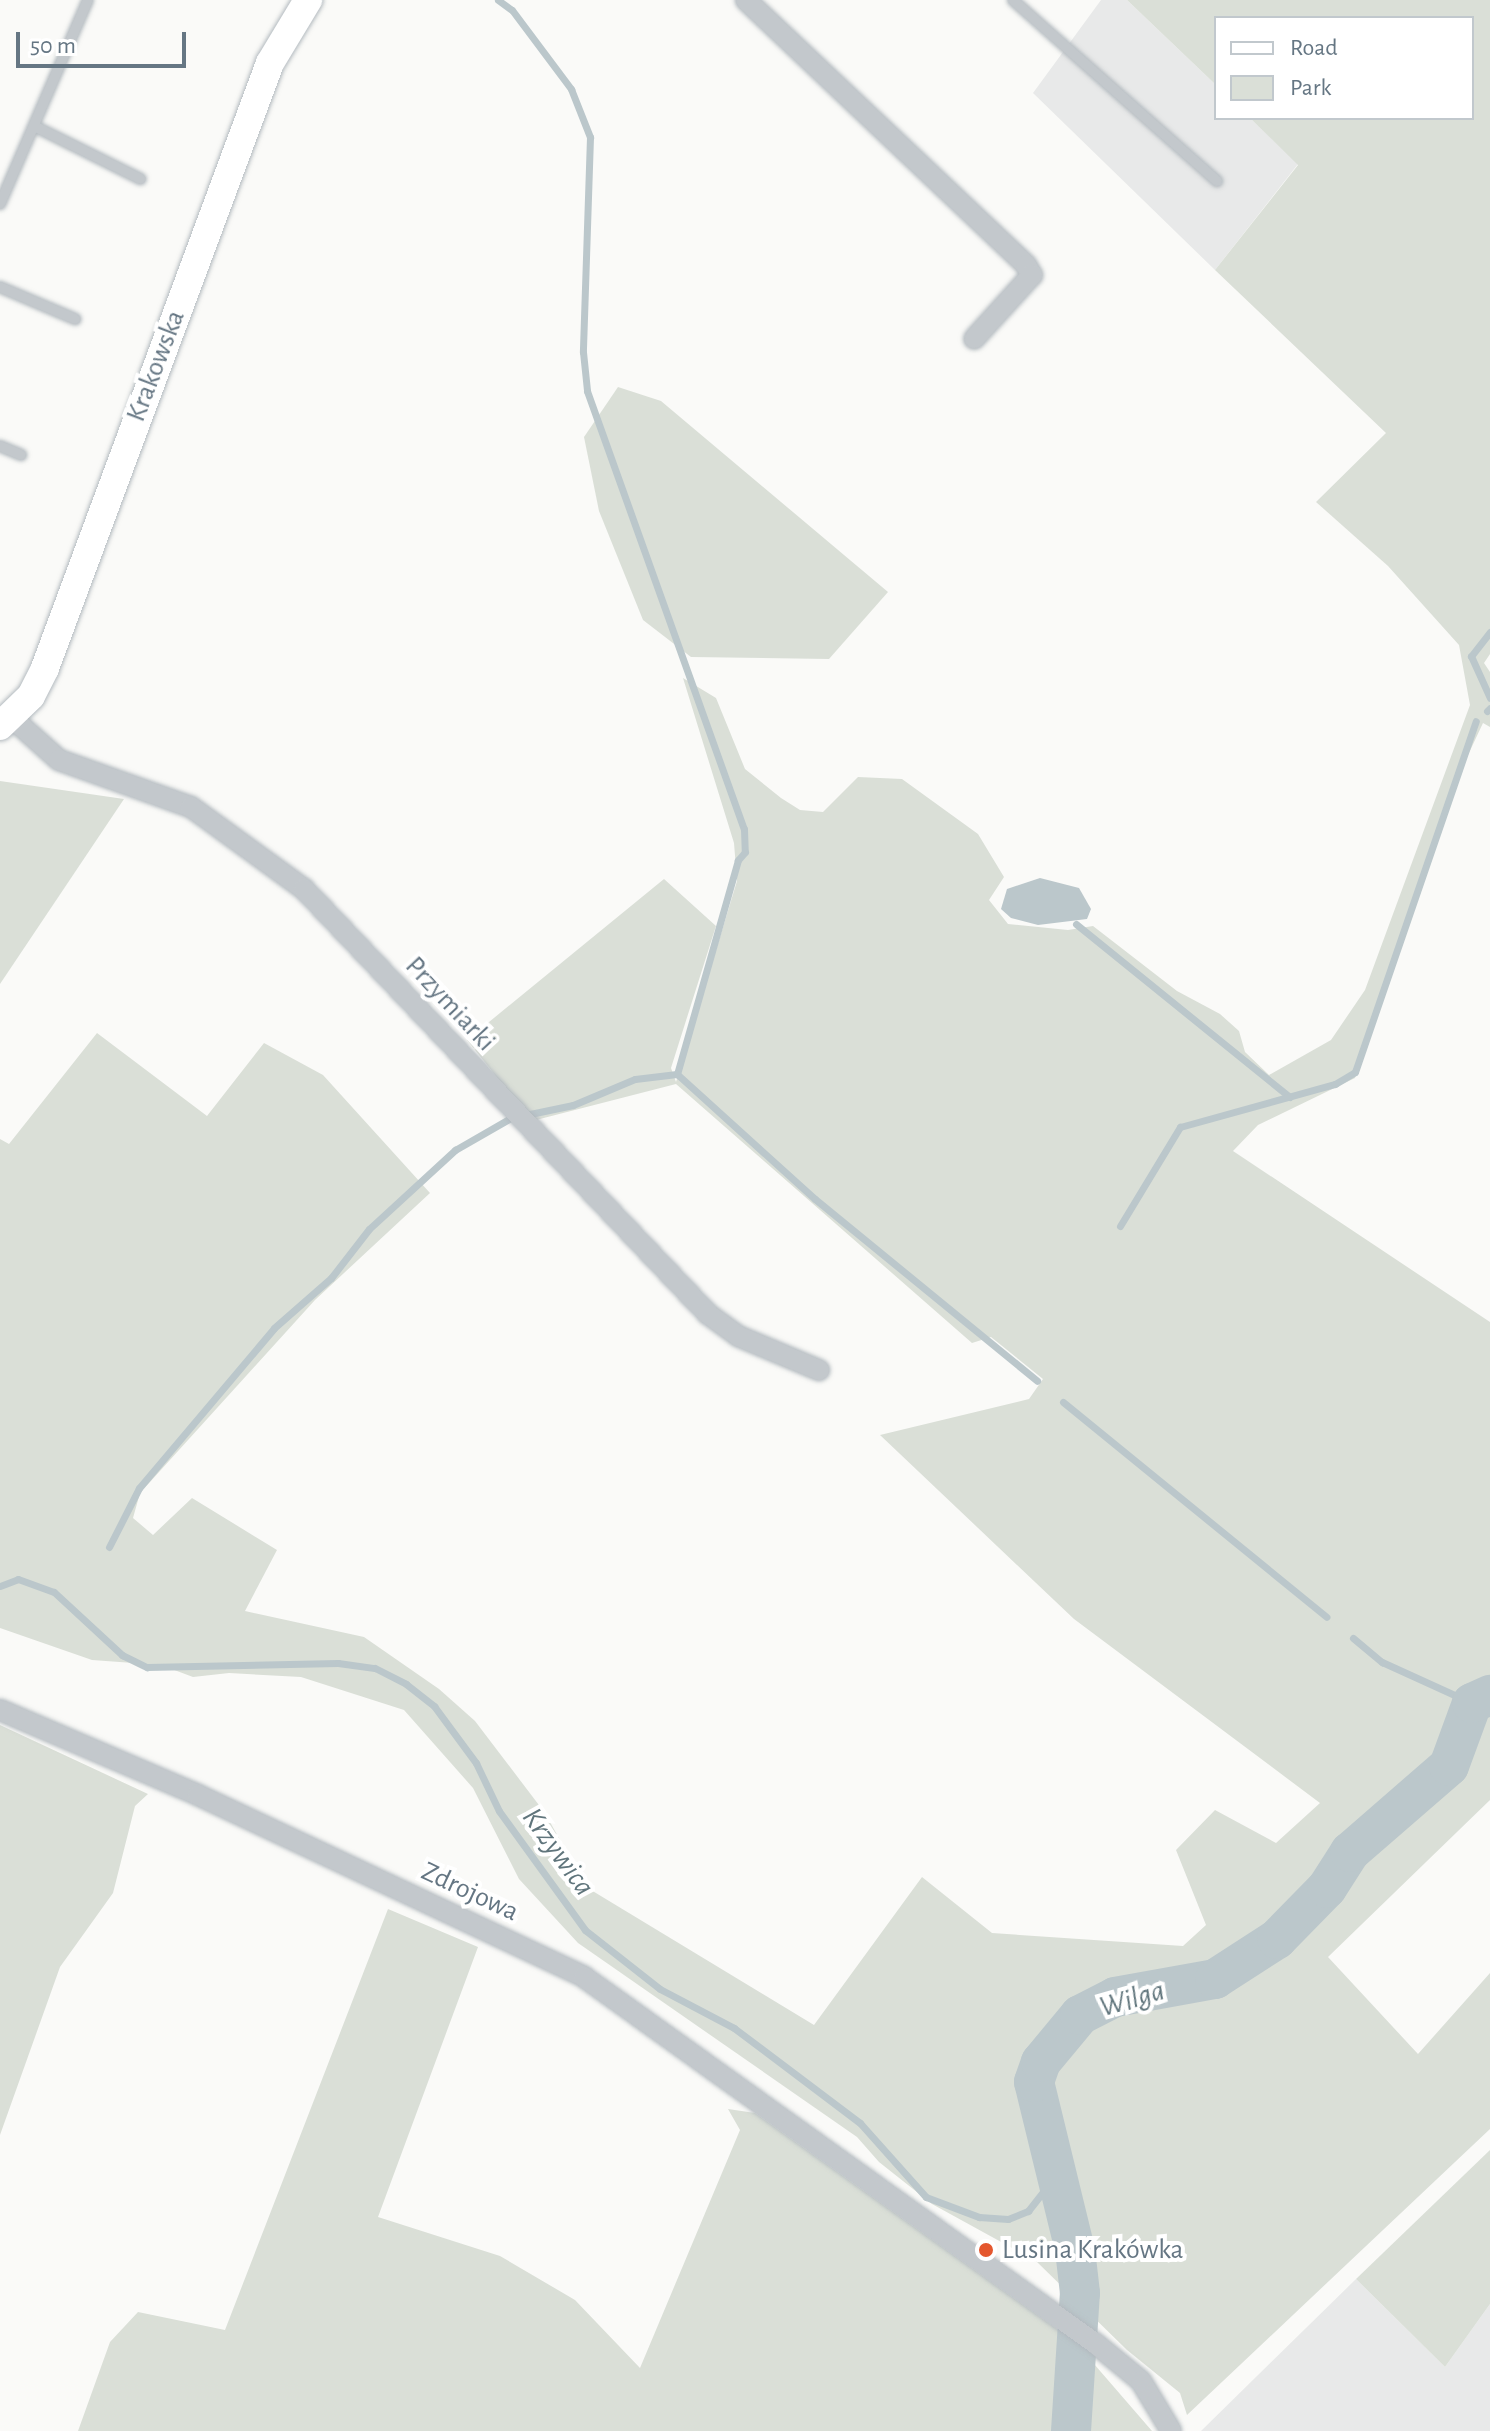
<!DOCTYPE html>
<html>
<head>
<meta charset="utf-8">
<style>
	body { margin:0 }
	#map { position:relative; width:1490px; height:2431px; overflow:hidden; background:#fafaf8; font-family:"Alegreya Sans",sans-serif }
	div>[style] { position:absolute }
	.built>* { inset:0; background:#e8e9e9 }
	.green>* { inset:0; background:#dadfd7 }
	.water>* { inset:0; background:#bbc7cb }
	.stream>* { height:7px; margin:-3.5px; padding:0 3.5px; transform-origin:3.5px; border-radius:3.5px; background:#bbc7cb }
	.river>* { height:40px; margin:-20px; padding:0 20px; transform-origin:20px; border-radius:20px; background:#bbc7cb }
	.roads { filter:drop-shadow(0 0 2px #b3babf) drop-shadow(0 0 2px #b3babf) }
	.lane>* { height:10px; margin:-5px; padding:0 5px; transform-origin:5px; border-radius:5px; background:#c3c8cc }
	.street>* { height:20px; margin:-10px; padding:0 10px; transform-origin:10px; border-radius:10px; background:#c3c8cc }
	.secondary>* { height:28px; margin:-14px; padding:0 14px; transform-origin:14px; border-radius:14px; background:#fff }
	.dots>* { width:22px; height:22px; translate:-50% -50%; box-sizing:border-box; border:4px solid #fff; border-radius:50% }
	span { translate:-50% -50%; white-space:nowrap; text-align:center; line-height:1.15; -webkit-text-stroke:8px #fff; paint-order:stroke }
	.street-label { font-size:28px; color:#657683 }
	.poi-label { font-size:28px; color:#657683 }
	.left { translate:0 -50%; text-align:left }
	.water-label { font-size:30px; color:#60757c; font-style:italic }
	.legend { position:absolute; left:1214px; top:16px; width:260px; height:104px; box-sizing:border-box; background:#fff; border:2px solid #c1c8cd; margin:0; padding:10px 14px; list-style:none; font-size:24px; color:#657683 }
	.legend li { display:flex; align-items:center; gap:16px; height:40px }
	.legend b { width:40px; border:2px solid #c1c8cd }
	.scale { position:absolute; left:16px; top:32px; width:170px; height:36px; box-sizing:border-box; border:4px solid #657683; border-top:0; padding-left:10px; font-size:24px; line-height:28px; white-space:nowrap; color:#657683; -webkit-text-stroke:6px #fff; paint-order:stroke }
</style>
</head>
<body>
<div id="map">
	<div class="built">
		<i style="clip-path:polygon(1101px 0,1127px 0,1216px 85px,1216px 118px,1250px 118px,1298px 164px,1215px 270px,1033px 93px)"></i>
		<i style="clip-path:polygon(1356px 2279px,1445px 2367px,1490px 2304px,1490px 2431px,1201px 2431px)"></i>
	</div>
	<div class="green">
		<i style="clip-path:polygon(1127px 0,1490px 0,1490px 654px,1484px 663px,1490px 672px,1490px 727px,1483px 723px,1460px 772px,1355px 1078px,1258px 1125px,1233px 1151px,1490px 1322px,1490px 1800px,1328px 1957px,1418px 2054px,1490px 1973px,1490px 2129px,1187px 2415px,1180px 2393px,1127px 2350px,1036px 2261px,932px 2204px,879px 2162px,857px 2137px,578px 1943px,519px 1879px,473px 1788px,404px 1710px,301px 1677px,229px 1673px,193px 1677px,161px 1665px,92px 1660px,0 1628px,0 1139px,9px 1144px,97px 1033px,207px 1116px,264px 1043px,323px 1075px,430px 1193px,315px 1300px,140px 1493px,133px 1518px,153px 1535px,192px 1498px,277px 1550px,245px 1611px,364px 1637px,439px 1689px,475px 1721px,545px 1813px,586px 1887px,814px 2025px,922px 1877px,992px 1933px,1183px 1946px,1206px 1925px,1176px 1850px,1215px 1810px,1276px 1843px,1320px 1803px,1074px 1619px,880px 1435px,1029px 1399px,1043px 1379px,991px 1337px,972px 1343px,676px 1084px,532px 1121px,467px 1040px,664px 879px,716px 926px,671px 1068px,676px 1082px,737px 881px,734px 843px,683px 678px,716px 698px,745px 769px,781px 798px,800px 810px,823px 812px,858px 777px,902px 779px,978px 834px,1004px 877px,989px 900px,1008px 924px,1068px 930px,1093px 926px,1177px 991px,1220px 1014px,1239px 1031px,1245px 1052px,1269px 1075px,1331px 1040px,1365px 990px,1470px 705px,1459px 645px,1388px 566px,1316px 502px,1386px 433px,1215px 270px,1298px 165px,1250px 118px,1472px 118px,1472px 18px,1216px 18px,1216px 85px)"></i>
		<i style="clip-path:polygon(618px 387px,661px 401px,888px 592px,829px 659px,691px 657px,643px 620px,599px 511px,584px 437px)"></i>
		<i style="clip-path:polygon(0 781px,124px 799px,0 984px)"></i>
		<i style="clip-path:polygon(0 1725px,148px 1794px,135px 1806px,113px 1893px,60px 1967px,0 2135px)"></i>
		<i style="clip-path:polygon(388px 1909px,478px 1947px,378px 2217px,500px 2256px,575px 2300px,640px 2368px,740px 2130px,728px 2109px,755px 2113px,1075px 2342px,1152px 2431px,78px 2431px,110px 2342px,138px 2312px,225px 2330px)"></i>
		<i style="clip-path:polygon(1490px 2150px,1490px 2304px,1445px 2367px,1356px 2279px)"></i>
	</div>
	<div class="water">
		<i style="clip-path:polygon(1040px 878px,1079px 888px,1091px 909px,1087px 919px,1038px 925px,1011px 918px,1001px 909px,1007px 889px)"></i>
	</div>
	<div class="stream">
		<i style="left:498px;top:0;width:17px;rotate:36deg"></i>
		<i style="left:512px;top:10px;width:99px;rotate:53.2deg"></i>
		<i style="left:571px;top:89px;width:52px;rotate:68.4deg"></i>
		<i style="left:590px;top:137px;width:215px;rotate:91.9deg"></i>
		<i style="left:583px;top:352px;width:39px;rotate:84deg"></i>
		<i style="left:587px;top:391px;width:465px;rotate:70.3deg"></i>
		<i style="left:744px;top:829px;width:23px;rotate:88deg"></i>
		<i style="left:745px;top:852px;width:11px;rotate:131deg"></i>
		<i style="left:738px;top:860px;width:223px;rotate:105.9deg"></i>
		<i style="left:1490px;top:632px;width:31px;rotate:128deg"></i>
		<i style="left:1471px;top:656px;width:46px;rotate:65.7deg"></i>
		<i style="left:1487px;top:711px;width:4px;rotate:-45deg"></i>
		<i style="left:1076px;top:924px;width:275px;rotate:39deg"></i>
		<i style="left:530px;top:1114px;width:44px;rotate:-11.8deg"></i>
		<i style="left:573px;top:1105px;width:67px;rotate:-22.8deg"></i>
		<i style="left:635px;top:1079px;width:42px;rotate:-6.8deg"></i>
		<i style="left:677px;top:1074px;width:186px;rotate:42.2deg"></i>
		<i style="left:815px;top:1199px;width:287px;rotate:39.3deg"></i>
		<i style="left:1120px;top:1226px;width:116px;rotate:-58.8deg"></i>
		<i style="left:1180px;top:1127px;width:161px;rotate:-15.5deg"></i>
		<i style="left:1335px;top:1084px;width:23px;rotate:-31deg"></i>
		<i style="left:1355px;top:1072px;width:371px;rotate:-71deg"></i>
		<i style="left:1063px;top:1402px;width:340px;rotate:39.2deg"></i>
		<i style="left:109px;top:1547px;width:66px;rotate:-63deg"></i>
		<i style="left:139px;top:1488px;width:209px;rotate:-49.8deg"></i>
		<i style="left:274px;top:1328px;width:76px;rotate:-41.3deg"></i>
		<i style="left:331px;top:1278px;width:62px;rotate:-52.2deg"></i>
		<i style="left:369px;top:1229px;width:117px;rotate:-42.6deg"></i>
		<i style="left:455px;top:1150px;width:62px;rotate:-29.9deg"></i>
		<i style="left:0;top:1586px;width:19px;rotate:-21deg"></i>
		<i style="left:18px;top:1579px;width:38px;rotate:20deg"></i>
		<i style="left:54px;top:1592px;width:93px;rotate:42.8deg"></i>
		<i style="left:122px;top:1655px;width:28px;rotate:26deg"></i>
		<i style="left:147px;top:1667px;width:191px;rotate:-1.2deg"></i>
		<i style="left:338px;top:1663px;width:37px;rotate:8deg"></i>
		<i style="left:375px;top:1668px;width:35px;rotate:27deg"></i>
		<i style="left:406px;top:1684px;width:36px;rotate:38deg"></i>
		<i style="left:434px;top:1706px;width:71px;rotate:53.6deg"></i>
		<i style="left:476px;top:1763px;width:53px;rotate:64.4deg"></i>
		<i style="left:499px;top:1811px;width:147px;rotate:54.1deg"></i>
		<i style="left:585px;top:1930px;width:95px;rotate:38.2deg"></i>
		<i style="left:660px;top:1989px;width:84px;rotate:27.8deg"></i>
		<i style="left:734px;top:2028px;width:158px;rotate:37deg"></i>
		<i style="left:860px;top:2123px;width:99px;rotate:48.3deg"></i>
		<i style="left:926px;top:2197px;width:57px;rotate:20.7deg"></i>
		<i style="left:979px;top:2217px;width:29px;rotate:4deg"></i>
		<i style="left:1008px;top:2219px;width:22px;rotate:-22deg"></i>
		<i style="left:1028px;top:2211px;width:47px;rotate:-51.9deg"></i>
		<i style="left:1353px;top:1638px;width:38px;rotate:40deg"></i>
		<i style="left:1382px;top:1662px;width:99px;rotate:24.5deg"></i>
	</div>
	<div class="river">
		<i style="left:1071px;top:2431px;width:138px;rotate:-86.3deg"></i>
		<i style="left:1080px;top:2293px;width:43px;rotate:-96.6deg"></i>
		<i style="left:1075px;top:2250px;width:173px;rotate:-103.7deg"></i>
		<i style="left:1034px;top:2082px;width:21px;rotate:-71deg"></i>
		<i style="left:1041px;top:2062px;width:61px;rotate:-50.3deg"></i>
		<i style="left:1080px;top:2015px;width:39px;rotate:-27deg"></i>
		<i style="left:1115px;top:1997px;width:102px;rotate:-10.2deg"></i>
		<i style="left:1215px;top:1979px;width:74px;rotate:-32.8deg"></i>
		<i style="left:1277px;top:1939px;width:71px;rotate:-45.6deg"></i>
		<i style="left:1327px;top:1888px;width:43px;rotate:-57.4deg"></i>
		<i style="left:1350px;top:1852px;width:131px;rotate:-41deg"></i>
		<i style="left:1449px;top:1766px;width:67px;rotate:-69.9deg"></i>
		<i style="left:1472px;top:1703px;width:20px;rotate:-24deg"></i>
	</div>
	<div class="roads">
		<div class="lane">
			<i style="left:1013px;top:0;width:273px;rotate:41.6deg"></i>
			<i style="left:34px;top:126px;width:119px;rotate:26.4deg"></i>
			<i style="left:0;top:204px;width:222px;rotate:-66.7deg"></i>
			<i style="left:0;top:287px;width:82px;rotate:23.1deg"></i>
			<i style="left:0;top:446px;width:23px;rotate:23deg"></i>
		</div>
		<div class="street">
			<i style="left:746px;top:0;width:386px;rotate:43.4deg"></i>
			<i style="left:1026px;top:265px;width:12px;rotate:59deg"></i>
			<i style="left:1032px;top:275px;width:86px;rotate:132.2deg"></i>
			<i style="left:12px;top:718px;width:63px;rotate:41.8deg"></i>
			<i style="left:59px;top:760px;width:140px;rotate:19.6deg"></i>
			<i style="left:191px;top:807px;width:140px;rotate:36deg"></i>
			<i style="left:304px;top:889px;width:586px;rotate:46.45deg"></i>
			<i style="left:708px;top:1314px;width:37px;rotate:36deg"></i>
			<i style="left:738px;top:1336px;width:88px;rotate:22.8deg"></i>
			<i style="left:0;top:1710px;width:215px;rotate:23.2deg"></i>
			<i style="left:198px;top:1795px;width:427px;rotate:25.2deg"></i>
			<i style="left:584px;top:1977px;width:630px;rotate:35.63deg"></i>
			<i style="left:1096px;top:2344px;width:58px;rotate:39.4deg"></i>
			<i style="left:1141px;top:2381px;width:58px;rotate:59deg"></i>
		</div>
		<div class="secondary">
			<i style="left:0;top:726px;width:43px;rotate:-44.1deg"></i>
			<i style="left:31px;top:696px;width:31px;rotate:-63deg"></i>
			<i style="left:45px;top:668px;width:645px;rotate:-69.6deg"></i>
			<i style="left:270px;top:63px;width:74px;rotate:-58.9deg"></i>
		</div>
	</div>
	<div class="dots">
		<i style="left:986px;top:2250px;background:#e4572e"></i>
	</div>
	<div class="street-label">
		<span style="left:156px;top:366px;rotate:-69deg">Krakowska</span>
		<span style="left:450px;top:1004px;rotate:47deg">Przymiarki</span>
		<span style="left:470px;top:1892px;rotate:25deg">Zdrojowa</span>
	</div>
	<div class="poi-label">
		<span class="left" style="left:1002px;top:2250px">Lusina Krakówka</span>
	</div>
	<div class="water-label">
		<span style="left:558px;top:1852px;rotate:54deg">Krzywica</span>
		<span style="left:1132px;top:1999px;rotate:-16deg">Wilga</span>
	</div>
	<ul class="legend">
	<li><b style="height:10px;background:#fff"></b>Road</li>
	<li><b style="height:22px;background:#dadfd7"></b>Park</li>
	</ul>
	<div class="scale">50 m</div>
</div>
</body>
</html>
